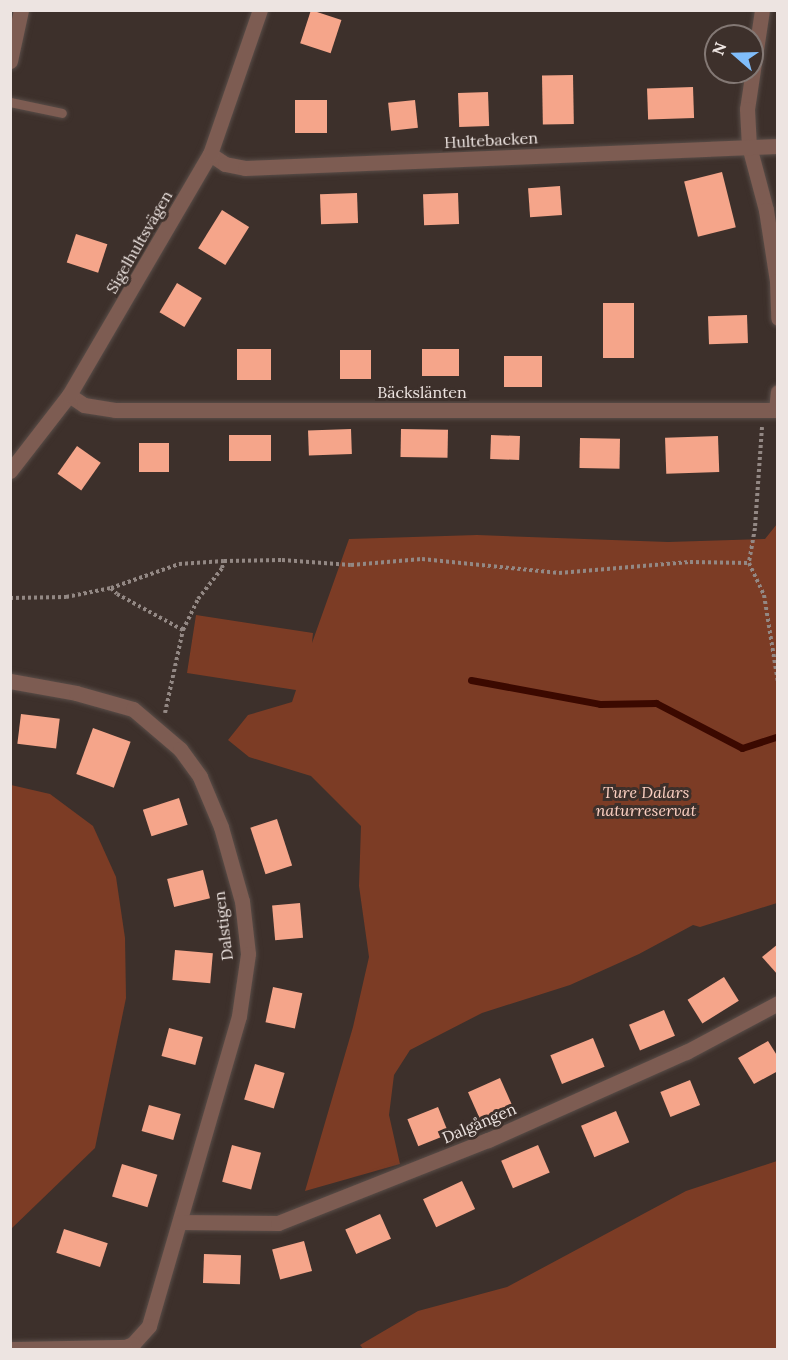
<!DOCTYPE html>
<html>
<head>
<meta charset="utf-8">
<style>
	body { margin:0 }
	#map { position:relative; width:788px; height:1360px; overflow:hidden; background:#3d302b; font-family:Lora,serif }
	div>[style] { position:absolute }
	.green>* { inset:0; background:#7c3c25 }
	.stream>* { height:7px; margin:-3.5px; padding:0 3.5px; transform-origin:3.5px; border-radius:3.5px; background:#3b0900 }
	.building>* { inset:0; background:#f5a58a; transform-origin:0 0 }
	.path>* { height:4px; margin-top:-2px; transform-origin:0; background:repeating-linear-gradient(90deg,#938884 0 3px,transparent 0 6px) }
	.roads { filter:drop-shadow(0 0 2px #594d48) drop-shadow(0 0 2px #594d48) }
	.service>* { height:9px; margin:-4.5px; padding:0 4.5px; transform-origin:4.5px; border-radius:4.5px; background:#7d5c52 }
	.minor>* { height:15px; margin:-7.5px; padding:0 7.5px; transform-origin:7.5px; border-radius:7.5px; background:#7d5c52 }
	.tertiary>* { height:15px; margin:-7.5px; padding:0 7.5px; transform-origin:7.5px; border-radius:7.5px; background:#7d5c52 }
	span { translate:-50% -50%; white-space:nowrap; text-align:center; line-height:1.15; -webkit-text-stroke:6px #3d302b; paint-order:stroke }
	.street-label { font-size:16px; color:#ede4e1 }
	.park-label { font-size:16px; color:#fcd0c2; font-style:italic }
	.frame { position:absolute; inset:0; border:12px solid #ede4e1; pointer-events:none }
	.north { position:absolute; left:704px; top:24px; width:60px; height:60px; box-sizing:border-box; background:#3d302b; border:2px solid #837874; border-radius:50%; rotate:290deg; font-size:16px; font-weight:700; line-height:24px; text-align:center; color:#ede4e1 }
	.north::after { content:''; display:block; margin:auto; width:21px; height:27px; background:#80bdfa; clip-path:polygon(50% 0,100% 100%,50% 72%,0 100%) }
</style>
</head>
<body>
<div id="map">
	<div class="green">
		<i style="clip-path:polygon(777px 524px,777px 903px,700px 927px,693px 925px,639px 954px,570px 985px,482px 1013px,410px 1050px,394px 1075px,389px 1115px,400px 1164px,305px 1191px,353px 1027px,369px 957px,359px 886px,361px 826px,311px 776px,249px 757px,228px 740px,248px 715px,292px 702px,296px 690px,187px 673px,196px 615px,313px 633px,312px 643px,349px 539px,477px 535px,668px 542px,765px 539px)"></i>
		<i style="clip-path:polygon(11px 785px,50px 794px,93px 826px,116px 877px,125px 938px,126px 998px,95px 1148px,11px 1229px)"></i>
		<i style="clip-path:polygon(777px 1161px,777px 1349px,364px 1350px,360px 1345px,418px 1311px,507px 1287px,686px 1191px)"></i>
	</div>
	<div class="stream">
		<i style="left:471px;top:680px;width:131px;rotate:10.5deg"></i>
		<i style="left:600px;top:704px;width:56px;rotate:-1deg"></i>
		<i style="left:656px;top:703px;width:97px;rotate:27.6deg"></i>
		<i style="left:742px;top:748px;width:38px;rotate:-18deg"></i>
	</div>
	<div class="building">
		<i style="left:311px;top:10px;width:32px;height:35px;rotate:18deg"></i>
		<i style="left:573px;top:75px;width:49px;height:31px;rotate:89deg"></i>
		<i style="left:693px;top:87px;width:31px;height:46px;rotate:88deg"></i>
		<i style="left:488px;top:92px;width:34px;height:30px;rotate:88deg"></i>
		<i style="left:327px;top:100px;width:33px;height:32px;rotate:90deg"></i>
		<i style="left:415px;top:100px;width:28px;height:27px;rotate:84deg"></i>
		<i style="left:722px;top:172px;width:57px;height:39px;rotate:76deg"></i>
		<i style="left:560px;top:186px;width:29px;height:32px;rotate:86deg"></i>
		<i style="left:357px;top:193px;width:30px;height:37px;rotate:88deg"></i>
		<i style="left:458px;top:193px;width:31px;height:35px;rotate:88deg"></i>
		<i style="left:222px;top:210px;width:32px;height:45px;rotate:32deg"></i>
		<i style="left:76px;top:234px;width:33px;height:30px;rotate:18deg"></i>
		<i style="left:177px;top:283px;width:29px;height:34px;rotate:31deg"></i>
		<i style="left:603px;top:303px;width:31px;height:55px"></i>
		<i style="left:747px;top:315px;width:28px;height:39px;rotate:88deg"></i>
		<i style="left:237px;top:349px;width:34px;height:31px"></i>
		<i style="left:422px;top:349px;width:37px;height:27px"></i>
		<i style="left:371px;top:350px;width:29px;height:31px;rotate:90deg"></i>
		<i style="left:542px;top:356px;width:31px;height:38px;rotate:90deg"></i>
		<i style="left:351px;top:429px;width:25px;height:43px;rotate:88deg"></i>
		<i style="left:401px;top:429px;width:47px;height:28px;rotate:1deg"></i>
		<i style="left:229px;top:435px;width:42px;height:26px"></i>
		<i style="left:491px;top:435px;width:29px;height:24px;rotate:2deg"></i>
		<i style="left:718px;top:436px;width:36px;height:53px;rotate:88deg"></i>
		<i style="left:580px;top:438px;width:40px;height:30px;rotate:1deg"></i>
		<i style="left:139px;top:443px;width:30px;height:29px"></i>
		<i style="left:77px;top:446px;width:29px;height:34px;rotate:35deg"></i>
		<i style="left:21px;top:714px;width:39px;height:30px;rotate:7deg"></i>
		<i style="left:93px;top:728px;width:40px;height:49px;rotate:20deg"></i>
		<i style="left:179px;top:798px;width:28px;height:38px;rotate:72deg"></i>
		<i style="left:277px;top:819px;width:49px;height:28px;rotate:72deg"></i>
		<i style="left:203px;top:870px;width:29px;height:37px;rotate:76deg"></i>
		<i style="left:300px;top:903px;width:35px;height:28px;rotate:85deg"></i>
		<i style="clip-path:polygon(778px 944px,778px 975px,762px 957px)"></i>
		<i style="left:175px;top:950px;width:38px;height:30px;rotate:5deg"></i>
		<i style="left:724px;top:977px;width:28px;height:43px;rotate:58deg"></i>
		<i style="left:273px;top:987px;width:30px;height:36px;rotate:12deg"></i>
		<i style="left:664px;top:1010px;width:28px;height:38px;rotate:67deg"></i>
		<i style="left:169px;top:1028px;width:35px;height:29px;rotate:15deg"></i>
		<i style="left:593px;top:1038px;width:31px;height:46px;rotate:68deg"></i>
		<i style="clip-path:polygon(768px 1041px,778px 1057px,778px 1071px,754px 1084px,738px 1058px)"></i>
		<i style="left:255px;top:1064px;width:31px;height:37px;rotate:17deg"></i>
		<i style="left:500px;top:1078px;width:32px;height:35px;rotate:66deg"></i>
		<i style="left:690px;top:1080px;width:27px;height:32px;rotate:68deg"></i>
		<i style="left:149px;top:1105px;width:33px;height:27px;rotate:16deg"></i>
		<i style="left:438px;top:1107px;width:29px;height:33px;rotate:68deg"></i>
		<i style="left:616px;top:1111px;width:34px;height:38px;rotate:67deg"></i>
		<i style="left:232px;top:1145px;width:30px;height:38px;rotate:15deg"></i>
		<i style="left:538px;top:1145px;width:30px;height:40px;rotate:67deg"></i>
		<i style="left:122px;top:1164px;width:37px;height:34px;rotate:17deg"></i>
		<i style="left:462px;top:1181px;width:31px;height:43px;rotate:65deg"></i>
		<i style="left:380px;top:1214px;width:27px;height:38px;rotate:66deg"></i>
		<i style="left:64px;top:1229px;width:46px;height:25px;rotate:18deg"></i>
		<i style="left:304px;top:1241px;width:31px;height:33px;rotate:75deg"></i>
		<i style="left:204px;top:1254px;width:37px;height:29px;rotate:2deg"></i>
	</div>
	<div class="path">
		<i style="left:762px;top:427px;width:101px;rotate:94deg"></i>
		<i style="left:755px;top:528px;width:36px;rotate:100deg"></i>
		<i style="left:749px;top:563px;width:35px;rotate:65deg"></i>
		<i style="left:764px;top:595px;width:88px;rotate:80.9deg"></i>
		<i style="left:111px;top:588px;width:8px;rotate:45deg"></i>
		<i style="left:117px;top:594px;width:75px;rotate:28.6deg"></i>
		<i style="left:10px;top:598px;width:56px;rotate:-1deg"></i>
		<i style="left:66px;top:597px;width:46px;rotate:-11.3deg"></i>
		<i style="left:111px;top:588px;width:72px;rotate:-19.4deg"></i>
		<i style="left:179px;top:564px;width:45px;rotate:-3.8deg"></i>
		<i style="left:165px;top:713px;width:85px;rotate:-77.8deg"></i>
		<i style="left:183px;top:630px;width:34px;rotate:-64deg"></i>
		<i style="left:198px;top:599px;width:39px;rotate:-52deg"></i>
		<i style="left:222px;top:568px;width:7px;rotate:-74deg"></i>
		<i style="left:224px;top:561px;width:58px;rotate:-1deg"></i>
		<i style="left:282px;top:560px;width:69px;rotate:4.1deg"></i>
		<i style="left:351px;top:565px;width:71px;rotate:-4.8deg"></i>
		<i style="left:422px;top:559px;width:138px;rotate:5.8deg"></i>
		<i style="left:559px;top:573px;width:131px;rotate:-4.8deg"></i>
		<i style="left:690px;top:562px;width:59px;rotate:1deg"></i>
	</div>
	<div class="roads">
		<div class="service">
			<i style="left:10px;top:102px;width:53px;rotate:11.9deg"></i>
		</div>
		<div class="minor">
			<i style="left:762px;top:10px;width:100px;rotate:98.6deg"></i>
			<i style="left:747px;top:109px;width:37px;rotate:87deg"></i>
			<i style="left:749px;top:146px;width:66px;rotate:75.1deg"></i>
			<i style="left:766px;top:210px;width:72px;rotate:81.2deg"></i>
			<i style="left:777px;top:281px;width:37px;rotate:88deg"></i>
			<i style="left:10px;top:61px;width:52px;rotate:-77.8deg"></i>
			<i style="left:210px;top:154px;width:18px;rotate:34deg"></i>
			<i style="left:225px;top:164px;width:20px;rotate:11deg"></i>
			<i style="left:245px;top:168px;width:533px;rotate:-2.36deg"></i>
			<i style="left:69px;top:395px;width:18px;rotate:34deg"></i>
			<i style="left:84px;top:405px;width:31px;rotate:9deg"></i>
			<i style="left:115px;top:410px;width:663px"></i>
			<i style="left:776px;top:410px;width:18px;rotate:-84deg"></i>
			<i style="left:10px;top:681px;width:67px;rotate:10.3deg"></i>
			<i style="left:76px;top:693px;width:59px;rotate:15.7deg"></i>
			<i style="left:133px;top:709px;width:62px;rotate:40.4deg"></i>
			<i style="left:180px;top:749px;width:34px;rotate:54deg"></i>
			<i style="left:200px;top:777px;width:54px;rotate:67.2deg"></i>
			<i style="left:221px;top:827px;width:77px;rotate:74.2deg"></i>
			<i style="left:242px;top:901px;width:53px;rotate:83.5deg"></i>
			<i style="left:248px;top:954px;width:63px;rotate:98.3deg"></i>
			<i style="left:239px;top:1016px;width:323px;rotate:106.2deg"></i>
			<i style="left:149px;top:1326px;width:24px;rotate:132deg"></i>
			<i style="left:133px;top:1344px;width:9px;rotate:159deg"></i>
			<i style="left:125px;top:1347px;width:115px;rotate:179deg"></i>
			<i style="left:180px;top:1222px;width:98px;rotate:0.6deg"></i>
			<i style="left:278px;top:1223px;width:226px;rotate:-21.6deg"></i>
			<i style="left:488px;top:1140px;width:217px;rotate:-24deg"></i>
			<i style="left:686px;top:1052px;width:104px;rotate:-28deg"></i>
		</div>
		<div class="tertiary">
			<i style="left:10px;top:471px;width:96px;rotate:-52.2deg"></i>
			<i style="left:69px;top:395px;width:279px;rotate:-59.7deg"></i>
			<i style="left:210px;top:154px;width:152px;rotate:-70.9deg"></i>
		</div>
	</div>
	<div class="street-label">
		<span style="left:491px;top:140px;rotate:-3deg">Hultebacken</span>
		<span style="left:139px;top:242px;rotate:-60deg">Sigelhultsvägen</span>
		<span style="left:422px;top:392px">Bäckslänten</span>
		<span style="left:223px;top:926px;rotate:-97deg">Dalstigen</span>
		<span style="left:479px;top:1123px;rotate:-23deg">Dalgången</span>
	</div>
	<div class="park-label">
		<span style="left:646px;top:801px">Ture Dalars<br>naturreservat</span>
	</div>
	<div class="frame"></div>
	<div class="north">N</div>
</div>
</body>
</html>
